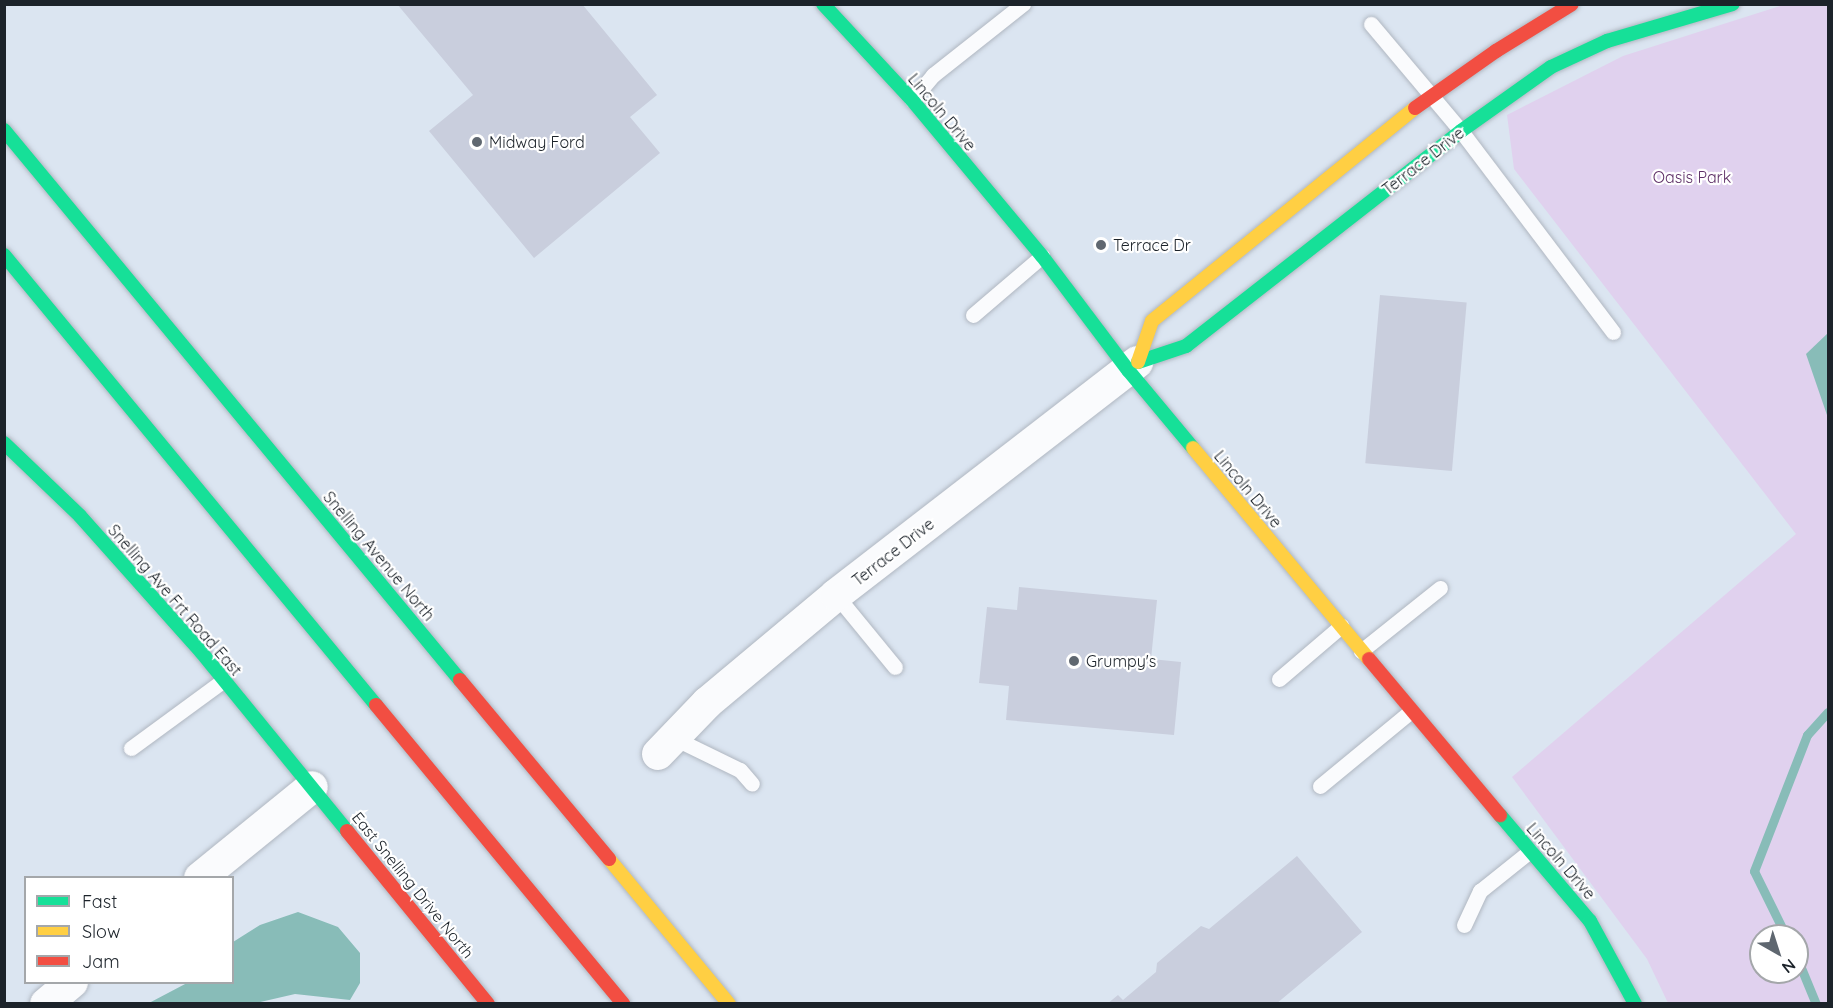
<!DOCTYPE html>
<html>
<head>
<meta charset="utf-8">
<style>
	body { margin:0 }
	#map { position:relative; width:1833px; height:1008px; overflow:hidden; background:#dbe5f1; font-family:Quicksand,sans-serif }
	div>[style] { position:absolute }
	.green>* { inset:0; background:#e0d1ee }
	.water>* { inset:0; background:#88bcb8 }
	.stream>* { height:9px; margin:-4.5px; padding:0 4.5px; transform-origin:4.5px; border-radius:4.5px; background:#88bcb8 }
	.building>* { inset:0; background:#c9cedd; transform-origin:0 0 }
	.roads { filter:drop-shadow(0 0 2px #b0b7c1) drop-shadow(0 0 2px #b0b7c1) }
	.lane>* { height:15px; margin:-7.5px; padding:0 7.5px; transform-origin:7.5px; border-radius:7.5px; background:#fafbfd }
	.street>* { height:32px; margin:-16px; padding:0 16px; transform-origin:16px; border-radius:16px; background:#fafbfd }
	.fast>* { height:14px; margin:-7px; padding:0 7px; transform-origin:7px; border-radius:7px; background:#16e098 }
	.slow>* { height:14px; margin:-7px; padding:0 7px; transform-origin:7px; border-radius:7px; background:#ffcf43 }
	.jam>* { height:14px; margin:-7px; padding:0 7px; transform-origin:7px; border-radius:7px; background:#f24e42 }
	.dots>* { width:16px; height:16px; translate:-50% -50%; box-sizing:border-box; border:3px solid #fff; border-radius:50% }
	span { translate:-50% -50%; white-space:nowrap; text-align:center; line-height:1.15; -webkit-text-stroke:4.5px #fff; paint-order:stroke }
	.street-label { font-size:16px; color:#1c232a }
	.poi-label { font-size:16px; color:#1c232a }
	.left { translate:0 -50%; text-align:left }
	.park-label { font-size:16px; color:#5e3067 }
	.frame { position:absolute; inset:0; border:6px solid #1c232a; pointer-events:none }
	.legend { position:absolute; left:24px; top:876px; width:210px; height:108px; box-sizing:border-box; background:#fff; border:2px solid #a4a7aa; margin:0; padding:8px 10px; list-style:none; font-size:18px; color:#1c232a }
	.legend li { display:flex; align-items:center; gap:12px; height:30px }
	.legend b { width:30px; border:2px solid #a4a7aa }
	.north { position:absolute; left:1749px; top:924px; width:60px; height:60px; box-sizing:border-box; background:#fff; border:2px solid #a4a7aa; border-radius:50%; rotate:141deg; font-size:16px; font-weight:700; line-height:24px; text-align:center; color:#1c232a }
	.north::after { content:''; display:block; margin:auto; width:21px; height:27px; background:#5f6770; clip-path:polygon(50% 0,100% 100%,50% 72%,0 100%) }
</style>
</head>
<body>
<div id="map">
	<div class="green">
		<i style="clip-path:polygon(evenodd,1783px 5px,1828px 5px,1828px 1003px,1668px 1003px,1647px 959px,1512px 777px,1796px 534px,1514px 169px,1507px 115px,1623px 56px,1783px 5px,1761px 936px,1797px 936px,1797px 972px,1761px 972px,1761px 936px)"></i>
	</div>
	<div class="water">
		<i style="clip-path:polygon(1828px 333px,1828px 418px,1806px 354px)"></i>
		<i style="clip-path:polygon(298px 912px,338px 927px,360px 953px,360px 983px,350px 1000px,295px 994px,256px 1003px,149px 1003px,187px 983px,232px 982px,233px 942px,260px 925px)"></i>
	</div>
	<div class="stream">
		<i style="left:1786px;top:936px;width:72px;rotate:-116.2deg"></i>
		<i style="left:1754px;top:871px;width:146px;rotate:-68.7deg"></i>
		<i style="left:1807px;top:735px;width:31px;rotate:-48deg"></i>
		<i style="left:1797px;top:958px;width:50px;rotate:67.6deg"></i>
	</div>
	<div class="building">
		<i style="clip-path:polygon(397px 4px,582px 4px,657px 95px,630px 117px,660px 153px,534px 258px,429px 131px,473px 95px)"></i>
		<i style="left:1380px;top:295px;width:87px;height:169px;rotate:5deg"></i>
		<i style="clip-path:polygon(1019px 587px,1157px 600px,1151px 659px,1181px 662px,1174px 735px,1006px 720px,1009px 686px,979px 683px,987px 607px,1017px 610px)"></i>
		<i style="clip-path:polygon(1297px 856px,1362px 932px,1276px 1004px,1107px 1004px,1118px 995px,1123px 1000px,1156px 972px,1157px 963px,1201px 926px,1209px 929px)"></i>
	</div>
	<div class="roads">
		<div class="lane">
			<i style="left:1371px;top:24px;width:140px;rotate:49.9deg"></i>
			<i style="left:1461px;top:131px;width:252px;rotate:52.9deg"></i>
			<i style="left:912px;top:100px;width:33px;rotate:-50deg"></i>
			<i style="left:933px;top:75px;width:115px;rotate:-38.3deg"></i>
			<i style="left:973px;top:315px;width:91px;rotate:-40.5deg"></i>
			<i style="left:836px;top:595px;width:93px;rotate:50.7deg"></i>
			<i style="left:1361px;top:651px;width:101px;rotate:-38.6deg"></i>
			<i style="left:1279px;top:679px;width:82px;rotate:-40.5deg"></i>
			<i style="left:674px;top:738px;width:73px;rotate:25.9deg"></i>
			<i style="left:740px;top:770px;width:18px;rotate:49deg"></i>
			<i style="left:131px;top:748px;width:115px;rotate:-36.2deg"></i>
			<i style="left:1320px;top:786px;width:118px;rotate:-39.5deg"></i>
			<i style="left:1464px;top:925px;width:38px;rotate:-65deg"></i>
			<i style="left:1480px;top:891px;width:64px;rotate:-38.7deg"></i>
		</div>
		<div class="street">
			<i style="left:658px;top:754px;width:71px;rotate:-46.1deg"></i>
			<i style="left:707px;top:703px;width:168px;rotate:-39.9deg"></i>
			<i style="left:836px;top:595px;width:381px;rotate:-37.7deg"></i>
			<i style="left:200px;top:878px;width:144px;rotate:-39.1deg"></i>
			<i style="left:46px;top:1004px;width:34px;rotate:-40deg"></i>
		</div>
		<div class="fast">
			<i style="left:823px;top:4px;width:131px;rotate:47.2deg"></i>
			<i style="left:912px;top:100px;width:203px;rotate:50.2deg"></i>
			<i style="left:1042px;top:256px;width:143px;rotate:53deg"></i>
			<i style="left:1128px;top:370px;width:102px;rotate:50.2deg"></i>
			<i style="left:4px;top:130px;width:714px;rotate:50.34deg"></i>
			<i style="left:4px;top:255px;width:584px;rotate:50.42deg"></i>
			<i style="left:1138px;top:362px;width:51px;rotate:-18.4deg"></i>
			<i style="left:1186px;top:346px;width:349px;rotate:-38deg"></i>
			<i style="left:1461px;top:131px;width:110px;rotate:-35.4deg"></i>
			<i style="left:1551px;top:67px;width:62px;rotate:-24.9deg"></i>
			<i style="left:1607px;top:41px;width:131px;rotate:-16.4deg"></i>
			<i style="left:4px;top:443px;width:105px;rotate:43.8deg"></i>
			<i style="left:80px;top:516px;width:183px;rotate:48.3deg"></i>
			<i style="left:202px;top:653px;width:230px;rotate:50.8deg"></i>
			<i style="left:1500px;top:815px;width:139px;rotate:49.7deg"></i>
			<i style="left:1590px;top:921px;width:94px;rotate:61.5deg"></i>
		</div>
		<div class="slow">
			<i style="left:1138px;top:362px;width:43px;rotate:-71.1deg"></i>
			<i style="left:1152px;top:321px;width:338px;rotate:-39deg"></i>
			<i style="left:1193px;top:448px;width:275px;rotate:50.2deg"></i>
			<i style="left:609px;top:859px;width:188px;rotate:50.4deg"></i>
		</div>
		<div class="jam">
			<i style="left:1415px;top:108px;width:99px;rotate:-35.1deg"></i>
			<i style="left:1496px;top:51px;width:89px;rotate:-31.7deg"></i>
			<i style="left:1369px;top:659px;width:204px;rotate:50deg"></i>
			<i style="left:460px;top:680px;width:233px;rotate:50.2deg"></i>
			<i style="left:376px;top:705px;width:388px;rotate:50.4deg"></i>
			<i style="left:347px;top:831px;width:223px;rotate:50.8deg"></i>
		</div>
	</div>
	<div class="dots">
		<i style="left:477px;top:142px;background:#5f6770"></i>
		<i style="left:1101px;top:245px;background:#5f6770"></i>
		<i style="left:1074px;top:661px;background:#5f6770"></i>
	</div>
	<div class="street-label">
		<span style="left:942px;top:112px;rotate:50deg">Lincoln Drive</span>
		<span style="left:1423px;top:161px;rotate:-38deg">Terrace Drive</span>
		<span style="left:1248px;top:489px;rotate:50deg">Lincoln Drive</span>
		<span style="left:893px;top:552px;rotate:-38deg">Terrace Drive</span>
		<span style="left:379px;top:556px;rotate:50deg">Snelling Avenue North</span>
		<span style="left:175px;top:600px;rotate:49deg">Snelling Ave Frt Road East</span>
		<span style="left:1561px;top:861px;rotate:49deg">Lincoln Drive</span>
		<span style="left:413px;top:885px;rotate:51deg">East Snelling Drive North</span>
	</div>
	<div class="poi-label">
		<span class="left" style="left:489px;top:142px">Midway Ford</span>
		<span class="left" style="left:1113px;top:245px">Terrace Dr</span>
		<span class="left" style="left:1086px;top:661px">Grumpy's</span>
	</div>
	<div class="park-label">
		<span style="left:1692px;top:177px">Oasis Park</span>
	</div>
	<div class="frame"></div>
	<ul class="legend">
	<li><b style="height:8px;background:#16e098"></b>Fast</li>
	<li><b style="height:8px;background:#ffcf43"></b>Slow</li>
	<li><b style="height:8px;background:#f24e42"></b>Jam</li>
	</ul>
	<div class="north">N</div>
</div>
</body>
</html>
